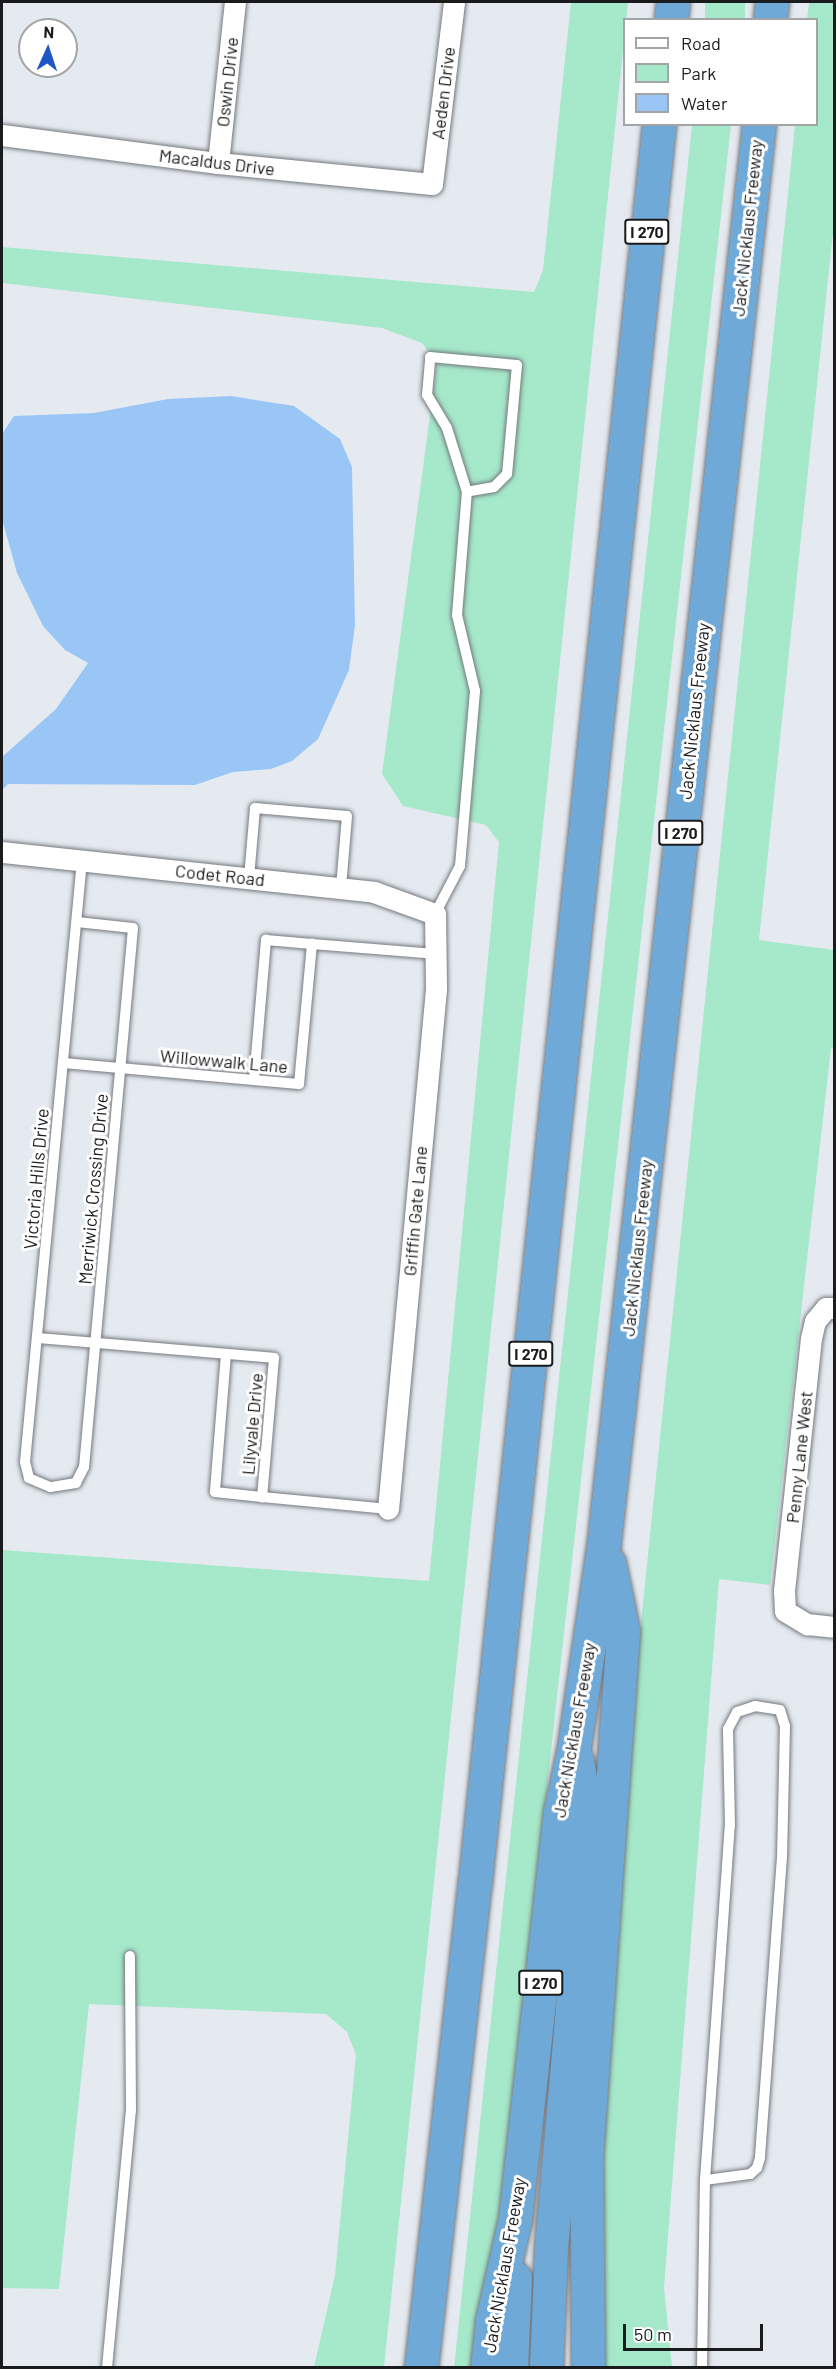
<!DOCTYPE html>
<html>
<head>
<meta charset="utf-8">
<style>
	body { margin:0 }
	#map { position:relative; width:836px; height:2369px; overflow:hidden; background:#e5eaf0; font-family:Barlow,sans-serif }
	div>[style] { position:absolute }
	.green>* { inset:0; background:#a5e8ca; transform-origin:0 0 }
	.water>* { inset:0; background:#9ac6f6 }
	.roads { filter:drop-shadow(0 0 2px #75797f) drop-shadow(0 0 2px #75797f) }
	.lane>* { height:10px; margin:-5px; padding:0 5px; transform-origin:5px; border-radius:5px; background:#fff }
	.street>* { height:21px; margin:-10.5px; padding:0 10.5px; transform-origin:10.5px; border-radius:10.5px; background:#fff }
	.highway>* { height:33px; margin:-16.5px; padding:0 16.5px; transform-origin:16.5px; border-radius:16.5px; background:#6fa9d8 }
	span { translate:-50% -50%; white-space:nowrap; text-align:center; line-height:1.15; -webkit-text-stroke:6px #fff; paint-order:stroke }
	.shield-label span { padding:2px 4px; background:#fff; border:2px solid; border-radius:4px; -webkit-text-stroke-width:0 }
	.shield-label { font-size:16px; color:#191b1d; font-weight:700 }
	.street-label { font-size:18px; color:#191b1d }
	.frame { position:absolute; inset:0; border:3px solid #191b1d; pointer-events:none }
	.legend { position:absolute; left:623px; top:18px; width:195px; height:108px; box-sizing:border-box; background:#fff; border:2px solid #a3a4a5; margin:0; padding:8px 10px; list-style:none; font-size:18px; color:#191b1d }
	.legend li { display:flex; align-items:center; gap:12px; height:30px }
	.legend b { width:30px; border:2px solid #a3a4a5 }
	.north { position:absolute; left:18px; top:18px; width:60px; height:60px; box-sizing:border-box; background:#fff; border:2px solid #a3a4a5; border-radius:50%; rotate:3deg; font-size:16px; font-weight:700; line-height:24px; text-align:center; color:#191b1d }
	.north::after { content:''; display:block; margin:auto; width:21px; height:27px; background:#1f57c4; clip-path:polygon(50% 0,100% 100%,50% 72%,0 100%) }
	.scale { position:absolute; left:623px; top:2324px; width:140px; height:27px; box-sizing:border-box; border:3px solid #191b1d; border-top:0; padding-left:8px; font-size:18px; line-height:21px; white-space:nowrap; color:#191b1d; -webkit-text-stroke:4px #fff; paint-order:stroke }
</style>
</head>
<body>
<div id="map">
	<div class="green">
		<i style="clip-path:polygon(571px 2px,628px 2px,384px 2367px,314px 2367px,335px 2275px,356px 2055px,347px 2032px,326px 2014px,89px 2004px,59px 2289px,2px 2288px,2px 1550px,429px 1581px,499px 842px,486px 825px,403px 806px,382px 774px,437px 363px,422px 343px,382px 328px,2px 283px,2px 247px,534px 292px,543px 270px)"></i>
		<i style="left:705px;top:2px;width:40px;height:17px"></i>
		<i style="clip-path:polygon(809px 2px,834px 2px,834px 222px,759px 940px,834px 950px,834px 1048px,831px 1048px,770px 1585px,719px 1579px,664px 2288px,672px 2367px,598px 2368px,591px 2241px,614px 1885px,795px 125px,816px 124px,816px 20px,807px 19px)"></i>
		<i style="clip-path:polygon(692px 125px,731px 125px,495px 2257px,478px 2367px,454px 2368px)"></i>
	</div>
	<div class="water">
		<i style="clip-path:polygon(231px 396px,294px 406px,340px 439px,352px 467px,355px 625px,349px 670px,318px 739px,292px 761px,271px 769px,233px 772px,195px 785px,8px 784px,2px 790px,2px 757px,56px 709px,88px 663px,65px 650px,43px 626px,17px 573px,2px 519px,2px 434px,14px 416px,94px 413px,168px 399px)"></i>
	</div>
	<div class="roads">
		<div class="lane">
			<i style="left:249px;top:878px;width:70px;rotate:-85.1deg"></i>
			<i style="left:255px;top:808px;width:92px;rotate:5deg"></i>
			<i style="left:347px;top:816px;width:72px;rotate:94.8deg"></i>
			<i style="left:435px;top:914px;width:54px;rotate:-62.5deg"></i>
			<i style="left:460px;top:866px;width:176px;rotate:-85.1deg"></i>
			<i style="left:475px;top:691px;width:78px;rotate:-103.3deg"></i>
			<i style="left:457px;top:615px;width:123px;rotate:-85.4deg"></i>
			<i style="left:467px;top:492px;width:67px;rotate:-107.4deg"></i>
			<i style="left:447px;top:428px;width:39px;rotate:-121deg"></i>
			<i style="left:427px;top:395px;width:38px;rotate:-85deg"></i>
			<i style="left:430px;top:357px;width:87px;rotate:5.3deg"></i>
			<i style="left:517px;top:365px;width:109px;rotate:95.2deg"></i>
			<i style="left:507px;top:474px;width:18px;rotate:135deg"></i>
			<i style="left:494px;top:487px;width:27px;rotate:170deg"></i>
			<i style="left:77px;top:922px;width:56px;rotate:6.1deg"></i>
			<i style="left:133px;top:928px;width:541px;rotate:95.19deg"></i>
			<i style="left:84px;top:1467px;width:18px;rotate:117deg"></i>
			<i style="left:76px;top:1483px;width:26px;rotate:171deg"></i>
			<i style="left:50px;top:1487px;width:23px;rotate:-157deg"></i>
			<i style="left:29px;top:1478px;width:16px;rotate:-104deg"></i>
			<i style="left:25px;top:1462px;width:605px;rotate:-84.59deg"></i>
			<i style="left:63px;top:1063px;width:237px;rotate:5.1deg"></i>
			<i style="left:299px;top:1084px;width:141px;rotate:-84.7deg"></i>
			<i style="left:312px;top:944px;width:123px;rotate:4.6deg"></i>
			<i style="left:254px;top:1080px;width:141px;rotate:-85.1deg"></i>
			<i style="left:266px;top:940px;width:46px;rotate:5deg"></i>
			<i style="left:37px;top:1338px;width:238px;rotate:4.8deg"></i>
			<i style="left:274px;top:1358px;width:140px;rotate:94.9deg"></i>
			<i style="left:262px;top:1497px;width:127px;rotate:5.4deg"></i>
			<i style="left:226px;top:1354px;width:138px;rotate:94.6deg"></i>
			<i style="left:215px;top:1492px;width:47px;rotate:6.1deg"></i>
			<i style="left:107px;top:2368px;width:258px;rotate:-84.7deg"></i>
			<i style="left:131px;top:2111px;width:155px;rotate:-90.4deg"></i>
			<i style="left:702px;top:2368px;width:188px;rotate:-89.1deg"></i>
			<i style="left:705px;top:2180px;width:355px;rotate:-86deg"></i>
			<i style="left:730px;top:1826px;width:97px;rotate:-91.2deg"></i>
			<i style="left:728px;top:1729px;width:19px;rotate:-62deg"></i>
			<i style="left:737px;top:1712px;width:19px;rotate:-18deg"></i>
			<i style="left:755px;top:1706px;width:25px;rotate:9deg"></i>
			<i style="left:780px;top:1710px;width:17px;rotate:73deg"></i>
			<i style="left:785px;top:1726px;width:131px;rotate:91.3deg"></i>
			<i style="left:782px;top:1857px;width:302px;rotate:94.2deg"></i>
			<i style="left:760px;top:2158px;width:10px;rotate:107deg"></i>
			<i style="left:757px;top:2168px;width:9px;rotate:139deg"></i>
			<i style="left:750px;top:2174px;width:45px;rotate:172.4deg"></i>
		</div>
		<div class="street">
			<i style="left:2px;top:135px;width:218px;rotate:7.4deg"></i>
			<i style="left:218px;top:163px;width:215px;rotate:5.6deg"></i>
			<i style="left:432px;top:184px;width:183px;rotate:-83.1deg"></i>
			<i style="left:218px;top:163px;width:162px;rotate:-84deg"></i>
			<i style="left:2px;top:852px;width:374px;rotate:6.1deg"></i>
			<i style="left:374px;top:892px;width:65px;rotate:19.8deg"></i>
			<i style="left:435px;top:914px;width:75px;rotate:89.2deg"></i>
			<i style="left:436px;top:989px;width:522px;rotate:95.27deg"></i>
			<i style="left:834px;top:1308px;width:8px;rotate:180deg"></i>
			<i style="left:826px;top:1308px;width:17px;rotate:130deg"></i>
			<i style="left:815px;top:1321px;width:17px;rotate:103deg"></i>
			<i style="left:811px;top:1338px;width:254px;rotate:96.1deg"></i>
			<i style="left:784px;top:1591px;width:20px;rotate:87deg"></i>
			<i style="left:785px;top:1611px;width:26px;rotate:31deg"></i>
			<i style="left:807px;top:1624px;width:27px;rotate:6deg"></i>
		</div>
		<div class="highway">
			<i style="left:671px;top:20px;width:18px;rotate:-84deg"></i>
			<i style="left:770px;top:20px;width:18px;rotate:-84deg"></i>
			<i style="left:421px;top:2368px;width:490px;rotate:-83.7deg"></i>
			<i style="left:475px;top:1881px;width:1767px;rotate:-84.02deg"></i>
			<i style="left:487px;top:2368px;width:47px;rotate:-83.9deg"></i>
			<i style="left:492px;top:2321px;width:105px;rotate:-77.3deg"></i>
			<i style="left:515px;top:2219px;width:409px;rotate:-83.7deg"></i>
			<i style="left:560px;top:1812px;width:66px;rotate:-77.8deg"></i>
			<i style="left:574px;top:1747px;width:208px;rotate:-81.7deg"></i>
			<i style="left:604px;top:1541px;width:1425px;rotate:-83.76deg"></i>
			<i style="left:511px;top:2368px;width:90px;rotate:-87.5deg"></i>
			<i style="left:546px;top:2368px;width:120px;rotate:-87.6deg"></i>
			<i style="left:551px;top:2248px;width:427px;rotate:-85deg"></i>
			<i style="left:588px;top:1823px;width:63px;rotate:-100.1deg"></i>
			<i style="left:588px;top:2368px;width:210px;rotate:-90.5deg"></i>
			<i style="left:586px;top:2158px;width:528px;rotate:-85.98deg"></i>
			<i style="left:623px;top:1631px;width:69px;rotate:-101.6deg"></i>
		</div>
	</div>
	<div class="shield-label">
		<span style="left:647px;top:232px">I 270</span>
		<span style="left:681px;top:833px">I 270</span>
		<span style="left:531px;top:1354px">I 270</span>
		<span style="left:541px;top:1983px">I 270</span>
	</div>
	<div class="street-label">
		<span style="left:227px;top:82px;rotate:-84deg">Oswin Drive</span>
		<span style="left:443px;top:93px;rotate:-83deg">Aeden Drive</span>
		<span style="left:217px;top:162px;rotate:7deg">Macaldus Drive</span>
		<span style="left:747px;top:228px;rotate:-84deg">Jack Nicklaus Freeway</span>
		<span style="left:694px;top:711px;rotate:-84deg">Jack Nicklaus Freeway</span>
		<span style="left:220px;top:875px;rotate:6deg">Codet Road</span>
		<span style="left:224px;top:1061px;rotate:5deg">Willowwalk Lane</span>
		<span style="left:36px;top:1179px;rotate:-85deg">Victoria Hills Drive</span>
		<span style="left:93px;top:1189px;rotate:-85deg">Merriwick Crossing Drive</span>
		<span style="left:415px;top:1211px;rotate:-85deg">Griffin Gate Lane</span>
		<span style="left:637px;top:1248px;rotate:-84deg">Jack Nicklaus Freeway</span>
		<span style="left:252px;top:1424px;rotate:-85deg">Lilyvale Drive</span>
		<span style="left:799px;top:1457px;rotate:-84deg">Penny Lane West</span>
		<span style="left:574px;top:1730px;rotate:-80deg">Jack Nicklaus Freeway</span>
		<span style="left:504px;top:2265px;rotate:-80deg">Jack Nicklaus Freeway</span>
	</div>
	<div class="frame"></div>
	<ul class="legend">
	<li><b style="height:8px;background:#fff"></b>Road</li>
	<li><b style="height:16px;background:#a5e8ca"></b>Park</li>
	<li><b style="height:16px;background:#9ac6f6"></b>Water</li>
	</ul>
	<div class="north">N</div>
	<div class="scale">50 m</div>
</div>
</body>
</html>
